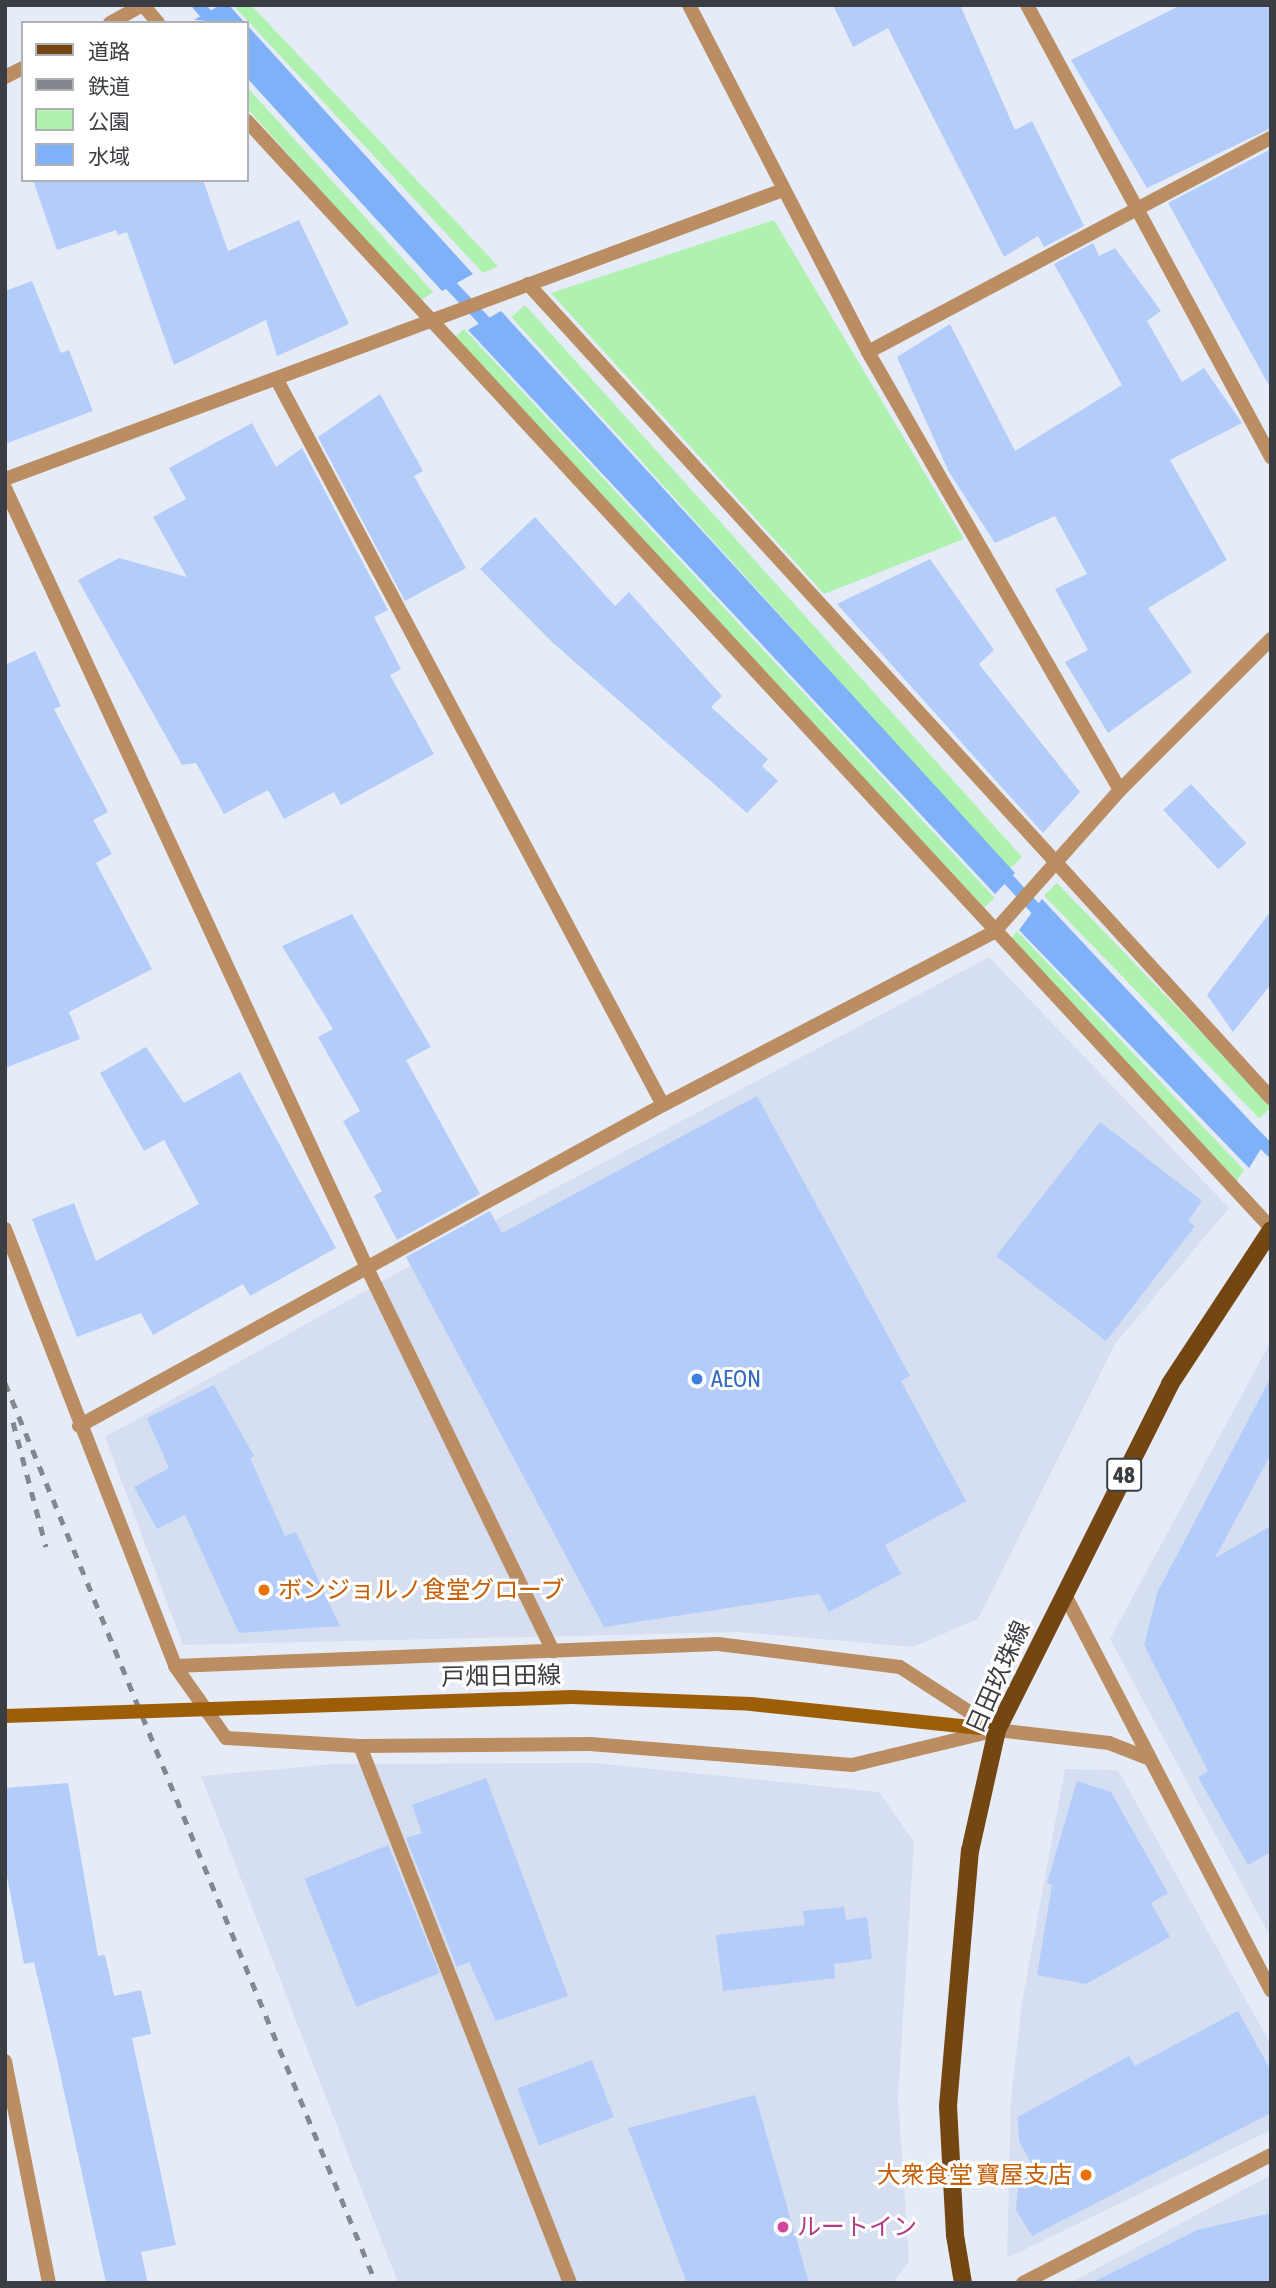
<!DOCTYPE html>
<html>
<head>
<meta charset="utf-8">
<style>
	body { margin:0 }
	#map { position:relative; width:1276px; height:2288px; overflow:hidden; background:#e6ecf7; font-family:"Asap Condensed","Noto Sans JP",sans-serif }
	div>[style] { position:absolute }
	.built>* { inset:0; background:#d6dff1 }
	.green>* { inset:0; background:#aff2af; transform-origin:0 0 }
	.water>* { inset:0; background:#7eb1f7 }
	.stream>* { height:12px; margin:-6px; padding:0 6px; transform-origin:6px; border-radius:6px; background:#7eb1f7 }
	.building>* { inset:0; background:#b3ccf9; transform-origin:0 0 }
	.minor>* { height:14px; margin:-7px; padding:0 7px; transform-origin:7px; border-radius:7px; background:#ba8d63 }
	.secondary>* { height:14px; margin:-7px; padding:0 7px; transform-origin:7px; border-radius:7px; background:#9e5e08 }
	.primary>* { height:18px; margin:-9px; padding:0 9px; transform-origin:9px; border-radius:9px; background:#744712 }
	.rail>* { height:5px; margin-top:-2.5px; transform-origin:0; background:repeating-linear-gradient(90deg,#83878e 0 9px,transparent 0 18px) }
	.secondary-bridge>* { height:14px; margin:-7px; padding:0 7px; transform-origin:7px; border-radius:7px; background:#9e5e08 }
	.dots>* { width:19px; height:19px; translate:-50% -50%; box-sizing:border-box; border:4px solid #fff; border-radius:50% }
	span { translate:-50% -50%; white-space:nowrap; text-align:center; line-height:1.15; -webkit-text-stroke:6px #fff; paint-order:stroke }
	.shield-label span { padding:2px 5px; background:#fff; border:2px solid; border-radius:5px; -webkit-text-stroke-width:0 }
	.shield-label { font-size:23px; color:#3a3d41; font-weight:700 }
	.shop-label { font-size:24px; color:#366cbe }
	.left { translate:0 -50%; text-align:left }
	.food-label { font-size:24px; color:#c56008 }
	.right { translate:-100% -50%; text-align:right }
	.street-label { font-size:24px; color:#3a3d41 }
	.hotel-label { font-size:24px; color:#b23c85 }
	.frame { position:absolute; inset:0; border:7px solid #3a3d41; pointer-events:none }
	.legend { position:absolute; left:21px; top:21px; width:228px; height:161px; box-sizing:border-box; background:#fff; border:2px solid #b0b1b3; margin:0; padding:9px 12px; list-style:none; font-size:21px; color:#3a3d41 }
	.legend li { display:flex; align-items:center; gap:14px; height:35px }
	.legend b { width:35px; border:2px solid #b0b1b3 }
</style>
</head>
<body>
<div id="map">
	<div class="built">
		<i style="clip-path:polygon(989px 957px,1229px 1208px,1115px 1344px,978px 1619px,913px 1647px,739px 1632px,183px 1645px,105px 1437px,413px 1264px)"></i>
		<i style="clip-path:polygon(1271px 1341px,1271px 1938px,1110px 1639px)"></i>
		<i style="clip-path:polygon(594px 1763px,879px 1792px,914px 1842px,898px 2098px,909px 2261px,893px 2283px,398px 2283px,201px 1776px,333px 1764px)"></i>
		<i style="clip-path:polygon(1065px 1769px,1118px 1770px,1271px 2045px,1271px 2130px,1007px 2258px,1011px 2099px,1022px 2002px)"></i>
		<i style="clip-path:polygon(1271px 2175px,1271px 2283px,1070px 2283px)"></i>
	</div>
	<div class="green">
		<i style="clip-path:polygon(233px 5px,251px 5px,498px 266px,483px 273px)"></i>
		<i style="clip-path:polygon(247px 87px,433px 292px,419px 302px,247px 108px)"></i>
		<i style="clip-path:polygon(774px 220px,964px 539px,824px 594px,551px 293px)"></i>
		<i style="left:525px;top:305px;width:743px;height:18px;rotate:48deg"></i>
		<i style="left:464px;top:329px;width:778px;height:14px;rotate:47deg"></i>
		<i style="left:1057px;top:883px;width:310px;height:18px;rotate:46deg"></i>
		<i style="clip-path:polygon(1017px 931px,1244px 1170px,1236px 1182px,1011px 939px)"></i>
	</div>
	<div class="water">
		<i style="clip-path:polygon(220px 5px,229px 5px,245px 23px,194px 20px)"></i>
		<i style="clip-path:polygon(247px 25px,473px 274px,442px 291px,247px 78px)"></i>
		<i style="clip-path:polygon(501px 311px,1015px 873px,995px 894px,468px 330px)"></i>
		<i style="clip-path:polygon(1042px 899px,1267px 1139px,1249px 1168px,1019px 930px)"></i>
	</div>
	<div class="stream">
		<i style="left:198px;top:5px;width:24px;rotate:48deg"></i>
		<i style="left:441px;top:275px;width:77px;rotate:46.6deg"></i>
		<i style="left:997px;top:867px;width:74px;rotate:47.2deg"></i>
		<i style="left:1252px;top:1132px;width:27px;rotate:45deg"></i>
	</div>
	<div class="building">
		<i style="clip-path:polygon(833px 5px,960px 5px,1015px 130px,1032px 121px,1084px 226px,1044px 247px,1038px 236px,1004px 257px,888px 28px,853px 47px)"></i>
		<i style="clip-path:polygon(1181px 5px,1271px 5px,1271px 128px,1147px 188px,1071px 60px)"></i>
		<i style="clip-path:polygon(1271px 149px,1271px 389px,1168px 203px)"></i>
		<i style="clip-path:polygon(33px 180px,203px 180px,228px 251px,299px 220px,349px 324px,277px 356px,266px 320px,174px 365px,127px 232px,118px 235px,116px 230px,57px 250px)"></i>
		<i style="clip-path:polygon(1093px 243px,1099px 256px,1115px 248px,1161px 311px,1147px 321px,1182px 382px,1204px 368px,1242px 423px,1170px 460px,1227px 560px,1148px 608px,1192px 672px,1108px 733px,1065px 662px,1088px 650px,1055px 589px,1087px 574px,1055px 516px,995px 543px,949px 472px,897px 357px,950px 324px,1015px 451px,1122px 385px,1054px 264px)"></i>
		<i style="clip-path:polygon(32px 281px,61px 353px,69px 350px,93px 411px,5px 444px,5px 291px)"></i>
		<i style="clip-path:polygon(380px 394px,423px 471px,414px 476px,466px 568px,405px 601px,318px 437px)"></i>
		<i style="clip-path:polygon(252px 423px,276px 467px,302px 448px,388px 610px,374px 617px,401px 669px,390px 675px,434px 754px,341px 805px,334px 792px,284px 819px,268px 790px,224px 814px,196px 763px,182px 765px,78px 580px,119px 558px,187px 577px,153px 517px,186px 499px,169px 468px)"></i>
		<i style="clip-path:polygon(535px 517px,615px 606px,629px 592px,722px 696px,711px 707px,768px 759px,762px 766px,778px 781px,747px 813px,552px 642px,480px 569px)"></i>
		<i style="clip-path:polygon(930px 559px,994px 650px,979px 664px,1080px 792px,1043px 833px,837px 604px)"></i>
		<i style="clip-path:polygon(35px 651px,61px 706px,54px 709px,108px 812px,93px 820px,112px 854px,96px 863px,152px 969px,69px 1012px,80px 1039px,5px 1068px,5px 665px)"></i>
		<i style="left:1191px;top:784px;width:81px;height:38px;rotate:47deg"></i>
		<i style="clip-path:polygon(1271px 911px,1271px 984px,1233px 1032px,1207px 995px)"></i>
		<i style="clip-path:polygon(352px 914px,431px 1047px,406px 1060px,480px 1194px,397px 1240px,374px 1196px,382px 1191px,343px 1121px,360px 1111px,318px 1037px,333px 1029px,282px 946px)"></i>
		<i style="clip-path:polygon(146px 1047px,184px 1103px,240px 1072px,336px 1248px,250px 1296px,243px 1284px,153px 1335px,141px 1313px,77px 1337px,32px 1219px,74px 1203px,96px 1261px,199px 1204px,164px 1140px,144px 1151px,100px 1073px)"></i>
		<i style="clip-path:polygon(757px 1096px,910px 1376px,901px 1381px,966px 1501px,885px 1545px,901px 1574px,829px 1612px,819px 1594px,604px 1627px,406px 1257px,490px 1211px,502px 1233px)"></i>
		<i style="clip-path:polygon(1100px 1122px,1202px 1201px,1188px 1221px,1195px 1226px,1106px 1341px,996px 1256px)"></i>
		<i style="clip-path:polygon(1271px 1377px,1271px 1454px,1215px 1558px,1271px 1526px,1271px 1852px,1248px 1865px,1198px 1777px,1208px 1771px,1144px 1645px,1158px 1591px)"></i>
		<i style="clip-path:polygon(214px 1385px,254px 1456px,250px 1458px,285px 1536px,296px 1532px,340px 1626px,239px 1633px,185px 1515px,157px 1529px,134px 1487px,169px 1468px,147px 1418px)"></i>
		<i style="clip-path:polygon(486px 1778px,568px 1996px,496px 2021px,469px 1962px,457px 1967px,406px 1838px,422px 1833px,412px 1805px)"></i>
		<i style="clip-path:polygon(1077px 1781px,1111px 1792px,1168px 1893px,1151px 1903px,1170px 1937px,1086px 1984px,1037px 1975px,1052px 1885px,1047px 1883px)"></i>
		<i style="clip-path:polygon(68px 1783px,98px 1956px,105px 1955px,114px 1996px,141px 1990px,151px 2034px,132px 2038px,176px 2245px,141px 2252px,148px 2283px,106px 2283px,56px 2055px,34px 1962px,24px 1964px,5px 1866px,5px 1788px)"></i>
		<i style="left:388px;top:1845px;width:138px;height:90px;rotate:68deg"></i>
		<i style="clip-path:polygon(844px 1907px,846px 1920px,867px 1917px,872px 1959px,834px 1964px,835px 1978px,723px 1991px,716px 1935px,805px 1925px,803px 1911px)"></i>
		<i style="clip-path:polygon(1238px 2011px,1271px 2071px,1271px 2113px,1032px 2236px,1016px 2210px,1019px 2179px,1035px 2170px,1019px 2141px,1018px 2117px,1129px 2056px,1135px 2066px)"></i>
		<i style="left:592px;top:2060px;width:61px;height:80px;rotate:69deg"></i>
		<i style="clip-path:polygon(755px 2095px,809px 2283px,687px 2283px,628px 2128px)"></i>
		<i style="clip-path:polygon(1271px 2213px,1271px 2283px,1091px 2283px,1197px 2230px)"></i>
	</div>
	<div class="minor">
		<i style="left:143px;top:5px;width:23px;rotate:50deg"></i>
		<i style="left:689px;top:5px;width:390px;rotate:62.7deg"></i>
		<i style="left:868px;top:352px;width:505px;rotate:60.09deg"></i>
		<i style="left:1027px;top:5px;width:514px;rotate:61.64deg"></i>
		<i style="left:110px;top:23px;width:38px;rotate:-29deg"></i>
		<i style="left:5px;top:77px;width:20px;rotate:-27deg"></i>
		<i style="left:247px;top:121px;width:1508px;rotate:47.23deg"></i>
		<i style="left:528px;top:284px;width:1102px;rotate:47.61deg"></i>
		<i style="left:868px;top:352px;width:456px;rotate:-28deg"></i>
		<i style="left:277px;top:380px;width:821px;rotate:61.97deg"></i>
		<i style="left:5px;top:479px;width:830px;rotate:-20.38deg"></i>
		<i style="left:5px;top:488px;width:860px;rotate:65.1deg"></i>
		<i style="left:367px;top:1268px;width:426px;rotate:64.1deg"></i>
		<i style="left:5px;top:1229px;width:469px;rotate:68.7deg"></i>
		<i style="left:175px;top:1666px;width:88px;rotate:54.7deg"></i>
		<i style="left:226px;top:1738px;width:134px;rotate:3.4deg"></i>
		<i style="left:360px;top:1746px;width:230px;rotate:-0.5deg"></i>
		<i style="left:590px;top:1744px;width:263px;rotate:4.6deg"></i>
		<i style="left:852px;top:1765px;width:149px;rotate:-13.6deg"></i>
		<i style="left:997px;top:1730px;width:113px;rotate:6.6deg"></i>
		<i style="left:1109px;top:1743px;width:44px;rotate:21.3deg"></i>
		<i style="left:79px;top:1426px;width:666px;rotate:-28.8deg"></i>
		<i style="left:663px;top:1105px;width:373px;rotate:-27.6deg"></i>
		<i style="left:994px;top:932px;width:190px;rotate:-48.4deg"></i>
		<i style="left:1120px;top:790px;width:214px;rotate:-45deg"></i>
		<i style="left:1064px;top:1593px;width:448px;rotate:62.5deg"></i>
		<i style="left:175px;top:1666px;width:543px;rotate:-2.32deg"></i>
		<i style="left:718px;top:1644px;width:183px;rotate:7.2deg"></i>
		<i style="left:900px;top:1667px;width:116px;rotate:33deg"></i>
		<i style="left:360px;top:1746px;width:577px;rotate:68.64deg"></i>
		<i style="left:5px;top:2061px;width:226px;rotate:78.8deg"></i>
		<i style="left:1023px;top:2283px;width:279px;rotate:-27.3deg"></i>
	</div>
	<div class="secondary">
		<i style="left:572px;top:1697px;width:179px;rotate:2.2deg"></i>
		<i style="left:751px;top:1704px;width:247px;rotate:6deg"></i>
	</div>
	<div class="primary">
		<i style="left:963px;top:2283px;width:49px;rotate:-99.5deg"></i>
		<i style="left:955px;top:2235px;width:129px;rotate:-93.1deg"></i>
		<i style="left:948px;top:2106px;width:256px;rotate:-85.1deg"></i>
		<i style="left:970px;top:1851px;width:124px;rotate:-77.4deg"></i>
		<i style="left:997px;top:1730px;width:387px;rotate:-63.4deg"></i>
		<i style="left:1170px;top:1384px;width:184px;rotate:-56.7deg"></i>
	</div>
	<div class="rail">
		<i style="left:5px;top:1383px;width:973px;rotate:67.6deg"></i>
		<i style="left:13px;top:1422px;width:129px;rotate:75.2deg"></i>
	</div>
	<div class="secondary-bridge">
		<i style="left:5px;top:1716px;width:567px;rotate:-1.92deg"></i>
	</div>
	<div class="dots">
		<i style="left:697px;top:1379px;background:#3f7fe0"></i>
		<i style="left:264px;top:1590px;background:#e8710a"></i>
		<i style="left:1086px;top:2175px;background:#e8710a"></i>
		<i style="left:783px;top:2227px;background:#d1479c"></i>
	</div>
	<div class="shield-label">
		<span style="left:1124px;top:1475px">48</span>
	</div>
	<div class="shop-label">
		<span class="left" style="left:711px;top:1379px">AEON</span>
	</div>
	<div class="food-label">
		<span class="left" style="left:278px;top:1590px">ボンジョルノ食堂グローブ</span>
		<span class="right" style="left:1072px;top:2175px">大衆食堂 寶屋支店</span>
	</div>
	<div class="street-label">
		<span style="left:501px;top:1676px;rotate:-1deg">戸畑日田線</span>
		<span style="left:998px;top:1677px;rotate:-66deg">日田玖珠線</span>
	</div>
	<div class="hotel-label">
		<span class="left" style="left:797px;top:2227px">ルートイン</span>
	</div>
	<div class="frame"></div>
	<ul class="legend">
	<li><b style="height:9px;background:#744712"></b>道路</li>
	<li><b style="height:9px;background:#83878e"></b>鉄道</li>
	<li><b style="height:19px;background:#aff2af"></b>公園</li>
	<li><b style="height:19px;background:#7eb1f7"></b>水域</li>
	</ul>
</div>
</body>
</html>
